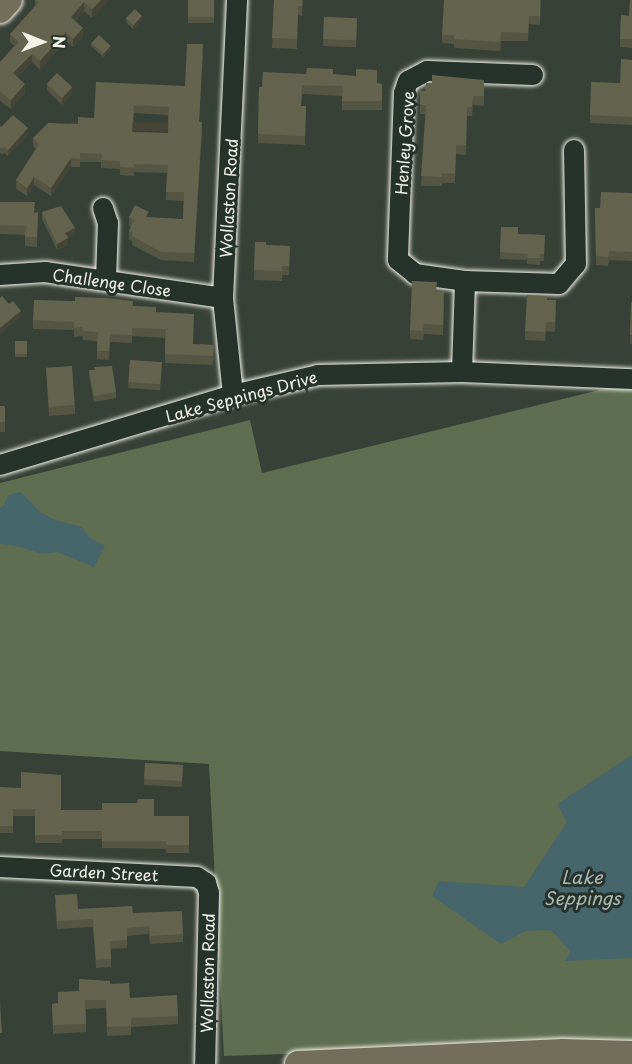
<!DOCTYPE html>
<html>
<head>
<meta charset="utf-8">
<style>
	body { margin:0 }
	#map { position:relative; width:632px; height:1064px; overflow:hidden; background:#384137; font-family:"Playpen Sans",sans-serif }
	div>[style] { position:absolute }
	.green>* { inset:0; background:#5f6e50 }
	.water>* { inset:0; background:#46666c }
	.roads { filter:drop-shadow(0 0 2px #f4f1e8) drop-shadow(0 0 2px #f4f1e8) }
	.minor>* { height:20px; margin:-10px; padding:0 10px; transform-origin:10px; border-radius:10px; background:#26332d }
	.major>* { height:26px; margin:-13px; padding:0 13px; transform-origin:13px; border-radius:13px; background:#726e59 }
	.wall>* { inset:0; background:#555543; transform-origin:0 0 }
	.shaded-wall>* { inset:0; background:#454537; transform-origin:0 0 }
	.building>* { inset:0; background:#63634e; transform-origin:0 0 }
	span { translate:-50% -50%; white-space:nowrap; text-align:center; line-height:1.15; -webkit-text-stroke:6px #26332d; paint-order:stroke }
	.street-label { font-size:16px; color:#f4f1e8 }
	.water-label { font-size:18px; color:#aeb9b6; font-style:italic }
	.north { position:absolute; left:12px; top:12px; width:60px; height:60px; -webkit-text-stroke:4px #26332d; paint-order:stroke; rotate:91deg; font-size:16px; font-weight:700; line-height:24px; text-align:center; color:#f4f1e8 }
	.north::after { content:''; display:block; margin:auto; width:21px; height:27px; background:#f4f1e8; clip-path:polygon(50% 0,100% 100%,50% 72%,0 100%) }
</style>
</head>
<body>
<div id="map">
	<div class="green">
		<i style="clip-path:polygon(632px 382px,632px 1043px,224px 1056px,209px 764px,0 751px,0 483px,250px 420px,262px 473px)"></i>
	</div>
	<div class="water">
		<i style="clip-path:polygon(21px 492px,40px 512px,55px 520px,82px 527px,90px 538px,105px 546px,94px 567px,57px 552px,42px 554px,17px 546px,0 544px,0 508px,4px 506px,8px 495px)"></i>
		<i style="clip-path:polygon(632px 755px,632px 958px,565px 961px,570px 951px,551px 930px,526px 931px,501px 944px,432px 896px,439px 881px,524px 887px,567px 822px,557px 804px)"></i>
	</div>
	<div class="roads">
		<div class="minor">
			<i style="left:533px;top:75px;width:106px;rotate:-177.8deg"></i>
			<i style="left:427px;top:71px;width:21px;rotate:152deg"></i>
			<i style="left:408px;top:81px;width:13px;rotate:108deg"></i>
			<i style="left:404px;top:93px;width:167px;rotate:92.1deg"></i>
			<i style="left:398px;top:260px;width:22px;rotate:39deg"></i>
			<i style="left:415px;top:274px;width:50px;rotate:8deg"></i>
			<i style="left:465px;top:281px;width:94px;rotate:1.8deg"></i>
			<i style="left:559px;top:284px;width:26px;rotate:-50deg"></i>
			<i style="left:576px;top:264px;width:114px;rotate:-91deg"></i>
			<i style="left:103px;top:208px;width:16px;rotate:72deg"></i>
			<i style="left:108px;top:223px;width:57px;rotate:92deg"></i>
			<i style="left:0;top:275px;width:45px;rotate:-3.8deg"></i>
			<i style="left:45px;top:272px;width:180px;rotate:8.3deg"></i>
			<i style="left:462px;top:372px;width:91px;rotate:-88.1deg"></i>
			<i style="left:233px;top:395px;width:98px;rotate:-95.9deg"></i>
			<i style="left:223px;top:298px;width:298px;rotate:-87.3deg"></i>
			<i style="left:0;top:465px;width:243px;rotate:-16.7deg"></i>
			<i style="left:233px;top:395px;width:87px;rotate:-13.2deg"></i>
			<i style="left:318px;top:375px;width:144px;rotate:-1.2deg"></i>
			<i style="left:462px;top:372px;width:170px;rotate:2.4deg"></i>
			<i style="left:0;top:867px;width:197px;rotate:2.9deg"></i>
			<i style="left:197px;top:877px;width:11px;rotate:34deg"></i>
			<i style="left:206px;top:883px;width:10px;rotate:73deg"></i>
			<i style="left:209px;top:893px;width:171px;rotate:91.3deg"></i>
		</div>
		<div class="major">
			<i style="left:0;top:10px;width:13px;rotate:-48deg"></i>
			<i style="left:298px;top:1064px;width:265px;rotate:-2.6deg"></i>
			<i style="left:563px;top:1052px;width:69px;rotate:1.7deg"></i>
		</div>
	</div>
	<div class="wall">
		<i style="clip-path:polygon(35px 0,109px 0,92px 18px,84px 11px,75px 21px,83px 37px,73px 47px,66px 41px,40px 70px,32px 62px,18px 77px,25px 93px,11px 109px,0 101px,0 62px,14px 46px,10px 42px,10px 34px,35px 6px)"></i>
		<i style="left:188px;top:0;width:26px;height:23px"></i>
		<i style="clip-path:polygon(274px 0,303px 0,302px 16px,298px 15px,297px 49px,272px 48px)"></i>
		<i style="clip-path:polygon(541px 0,540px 25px,529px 24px,528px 41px,501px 41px,500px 51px,454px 48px,454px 44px,442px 43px,442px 35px)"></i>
		<i style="clip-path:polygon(632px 0,632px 48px,620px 47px,621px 15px,629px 16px)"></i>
		<i style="left:324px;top:17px;width:33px;height:29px;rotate:2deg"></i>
		<i style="clip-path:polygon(126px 19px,142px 19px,133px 29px,126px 22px)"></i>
		<i style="clip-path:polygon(91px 43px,111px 49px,103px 57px,91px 46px)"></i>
		<i style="clip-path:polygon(evenodd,203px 53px,199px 122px,202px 131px,194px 262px,161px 260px,132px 245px,132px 241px,129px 239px,129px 231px,131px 227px,129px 226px,129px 217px,183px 219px,184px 201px,166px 200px,167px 173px,134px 172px,134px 176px,120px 175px,120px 169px,101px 168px,101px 162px,80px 162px,80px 167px,71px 167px,51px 196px,34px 185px,27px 196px,16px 189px,16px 180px,36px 149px,33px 146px,33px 138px,78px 124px,185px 86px,203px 53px,134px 113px,168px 115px,168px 133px,133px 132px,134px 113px)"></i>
		<i style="clip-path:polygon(632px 60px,632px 125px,590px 123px,590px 115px,620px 83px)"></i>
		<i style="clip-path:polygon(306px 74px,333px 74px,382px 84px,382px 110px,342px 110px,342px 96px,302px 94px,301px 106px,306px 106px,305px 145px,258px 143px,259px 87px,262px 87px)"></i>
		<i style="clip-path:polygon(484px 80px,484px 106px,473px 105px,472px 116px,467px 116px,466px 155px,456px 154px,455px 183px,442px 183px,442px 186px,421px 186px,426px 114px,420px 114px,420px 91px,425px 91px,432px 83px)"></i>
		<i style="clip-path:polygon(47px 84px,72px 94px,62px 105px,47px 90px)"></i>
		<i style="clip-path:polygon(0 126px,28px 134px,8px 156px,4px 153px,3px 155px,0 153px)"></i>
		<i style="clip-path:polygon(632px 193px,632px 261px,609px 260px,608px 266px,596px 265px,595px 208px,600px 208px)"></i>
		<i style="clip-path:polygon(0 202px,35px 213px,38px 212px,37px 247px,25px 246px,25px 235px,0 234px)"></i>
		<i style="clip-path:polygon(42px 212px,75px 234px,68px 238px,68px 245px,57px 250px,42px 219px)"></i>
		<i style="clip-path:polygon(501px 227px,518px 234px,545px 235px,544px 261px,540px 261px,540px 265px,527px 264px,527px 260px,500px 259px)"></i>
		<i style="clip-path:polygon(255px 242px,266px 245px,290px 246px,289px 275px,282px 275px,282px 281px,254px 280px)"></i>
		<i style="clip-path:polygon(437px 292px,444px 302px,443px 335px,424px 334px,423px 340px,410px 339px,410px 330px)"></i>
		<i style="clip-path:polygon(547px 300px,556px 310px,555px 332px,546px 331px,545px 341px,525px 340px,525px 331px)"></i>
		<i style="clip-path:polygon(631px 302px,632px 302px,632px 344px,630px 344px)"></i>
		<i style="clip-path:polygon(133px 306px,156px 312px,193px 344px,214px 345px,213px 365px,165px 363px,165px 338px,132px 336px,132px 343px,110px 342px,109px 360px,97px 359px,97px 341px,83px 340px,82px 336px,74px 337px,74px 330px,33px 329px,33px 320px)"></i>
		<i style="left:15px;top:341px;width:12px;height:16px"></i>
		<i style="left:130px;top:360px;width:32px;height:28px;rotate:4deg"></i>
		<i style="clip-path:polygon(46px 368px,75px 405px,75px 414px,49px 416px)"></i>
		<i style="clip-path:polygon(89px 370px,94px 370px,116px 392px,116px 398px,94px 402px,89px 376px)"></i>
		<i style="left:0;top:406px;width:5px;height:26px"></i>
		<i style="left:145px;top:763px;width:38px;height:22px;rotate:3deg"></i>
		<i style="clip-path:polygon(0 787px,61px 810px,154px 816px,189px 816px,189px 853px,166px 853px,166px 849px,102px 848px,102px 839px,62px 839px,62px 843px,35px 843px,35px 816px,13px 816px,13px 833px,0 833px)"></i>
		<i style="clip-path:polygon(55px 903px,78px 909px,133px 913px,183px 934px,183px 942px,150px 944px,149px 934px,127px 936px,127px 948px,111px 949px,111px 967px,96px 968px,93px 927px,57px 929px)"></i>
		<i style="clip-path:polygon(79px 979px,110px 984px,130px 998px,178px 1016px,178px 1024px,131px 1027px,131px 1035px,107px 1036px,106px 1008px,86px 1009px,86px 1032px,53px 1034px,52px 1004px,58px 1003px,79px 991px)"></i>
	</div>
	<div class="shaded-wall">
		<i style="clip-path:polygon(101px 0,109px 0,92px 18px,92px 9px)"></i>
		<i style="clip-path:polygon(84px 2px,84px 11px,71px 26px,71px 17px)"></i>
		<i style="clip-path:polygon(142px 16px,142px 19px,133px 29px,133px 26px)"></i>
		<i style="clip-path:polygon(83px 28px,83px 37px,73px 47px,73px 39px)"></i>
		<i style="clip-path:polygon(66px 32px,66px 41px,40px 70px,40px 61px)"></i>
		<i style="clip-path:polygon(111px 46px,111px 49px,103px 57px,103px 54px)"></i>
		<i style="clip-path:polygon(32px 54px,32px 62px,13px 82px,13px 73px)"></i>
		<i style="clip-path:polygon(25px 84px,25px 93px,11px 109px,11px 100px)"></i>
		<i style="clip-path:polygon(72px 87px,72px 94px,62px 105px,62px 98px)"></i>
		<i style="left:202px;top:122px;width:9px;height:131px;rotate:90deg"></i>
		<i style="clip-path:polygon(28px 128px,28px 134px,8px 156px,8px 150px)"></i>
		<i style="clip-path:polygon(71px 158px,71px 167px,51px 196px,51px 188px)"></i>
		<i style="clip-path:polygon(34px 177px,34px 185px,27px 196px,27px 188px)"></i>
		<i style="clip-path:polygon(75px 228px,75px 234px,65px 239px,65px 233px)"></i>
		<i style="clip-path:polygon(68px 238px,68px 245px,57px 250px,57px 244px)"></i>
		<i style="clip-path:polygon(21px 311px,21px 317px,0 334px,0 328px)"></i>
	</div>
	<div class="building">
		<i style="clip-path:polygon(36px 0,101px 0,92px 9px,84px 2px,71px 17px,83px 28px,73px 39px,66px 32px,40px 61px,32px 54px,13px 73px,25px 84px,11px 100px,0 92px,0 62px,19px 42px,10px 34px,39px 2px)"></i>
		<i style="left:188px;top:0;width:26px;height:17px"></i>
		<i style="clip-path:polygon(274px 0,302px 0,302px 6px,298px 6px,297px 39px,272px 38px)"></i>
		<i style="clip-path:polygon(444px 0,540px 0,540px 16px,529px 16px,528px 33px,501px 32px,500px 42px,454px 39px,454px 35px,442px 35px)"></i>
		<i style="clip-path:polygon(630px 0,632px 0,632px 39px,620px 39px,621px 15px,629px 16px)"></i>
		<i style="left:135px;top:9px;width:10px;height:13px;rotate:45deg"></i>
		<i style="left:324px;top:17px;width:33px;height:22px;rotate:2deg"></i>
		<i style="left:99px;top:35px;width:16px;height:11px;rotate:43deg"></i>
		<i style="clip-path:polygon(evenodd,187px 44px,203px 44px,199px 122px,202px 122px,194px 253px,161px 252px,132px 236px,133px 233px,129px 231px,134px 220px,129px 217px,135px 205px,149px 212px,146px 217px,183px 219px,184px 192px,166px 192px,168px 165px,134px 164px,134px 168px,120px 167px,120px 161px,101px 160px,102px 154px,80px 153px,80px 159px,71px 158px,51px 188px,34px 177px,27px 188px,16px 180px,39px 144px,33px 138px,48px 123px,78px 124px,78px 117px,94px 118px,96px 82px,185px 86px,187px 44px,134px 105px,169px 107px,168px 133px,132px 132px,134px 105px)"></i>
		<i style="clip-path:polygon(621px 59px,632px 60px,632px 117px,590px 115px,591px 82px,620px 83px)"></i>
		<i style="clip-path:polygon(307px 68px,333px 69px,333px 74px,356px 76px,356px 69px,377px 70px,377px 83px,382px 84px,382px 101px,342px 101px,343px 86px,302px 85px,301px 106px,306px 106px,305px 136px,258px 134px,259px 87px,262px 87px,263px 72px,306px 74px)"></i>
		<i style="left:57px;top:73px;width:21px;height:15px;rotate:43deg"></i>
		<i style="clip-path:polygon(432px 75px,484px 80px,484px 96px,473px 96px,472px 107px,467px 107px,466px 145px,456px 145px,455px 174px,442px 173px,442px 177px,421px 176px,426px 105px,420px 105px,420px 91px,425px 91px,426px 83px,432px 83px)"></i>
		<i style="clip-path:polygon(13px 115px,28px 128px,8px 150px,4px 147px,3px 149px,0 147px,0 126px,1px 127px)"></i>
		<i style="clip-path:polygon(601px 192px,632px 193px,632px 252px,609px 251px,608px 257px,596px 256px,595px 208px,600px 208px)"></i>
		<i style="clip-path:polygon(0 202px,35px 202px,34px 213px,38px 212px,37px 237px,25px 237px,26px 226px,0 225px)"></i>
		<i style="clip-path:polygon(61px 206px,75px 228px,65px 233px,68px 238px,57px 244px,42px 212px)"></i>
		<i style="clip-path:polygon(501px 227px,518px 227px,518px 234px,545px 235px,544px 254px,540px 254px,540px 258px,527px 258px,528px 254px,500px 252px)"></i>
		<i style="clip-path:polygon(255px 242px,266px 242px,266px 245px,290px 246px,289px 266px,282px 266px,282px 271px,254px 270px)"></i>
		<i style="clip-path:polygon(412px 281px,437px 282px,436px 292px,444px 292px,443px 325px,424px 324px,423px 331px,410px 330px)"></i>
		<i style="clip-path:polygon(527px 295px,547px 296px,547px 300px,556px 300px,555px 322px,546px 322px,545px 332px,525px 331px)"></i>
		<i style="clip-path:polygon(2px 296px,9px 304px,13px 301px,21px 311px,0 328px,0 298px)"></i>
		<i style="clip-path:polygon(75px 297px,106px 298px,133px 301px,133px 306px,156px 307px,156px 312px,194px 314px,193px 344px,214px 345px,213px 356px,165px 354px,166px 329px,132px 328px,132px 335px,110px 334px,109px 351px,97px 351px,98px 332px,83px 331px,82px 327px,74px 328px,74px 322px,33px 320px,34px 300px,75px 301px)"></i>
		<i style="clip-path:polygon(631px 302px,632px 302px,632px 335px,630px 335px)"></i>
		<i style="left:15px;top:341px;width:12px;height:13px"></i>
		<i style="left:130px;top:360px;width:32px;height:22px;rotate:4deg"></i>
		<i style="left:72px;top:366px;width:39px;height:26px;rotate:86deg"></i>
		<i style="clip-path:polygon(112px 366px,116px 392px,94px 396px,89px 370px,95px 370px,94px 367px)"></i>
		<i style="left:0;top:406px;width:5px;height:16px"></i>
		<i style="left:145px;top:763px;width:38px;height:16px;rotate:3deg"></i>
		<i style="clip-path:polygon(21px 772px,61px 775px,61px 810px,102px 810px,102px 803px,137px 803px,138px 799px,154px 799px,154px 816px,189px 816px,189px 845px,166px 845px,166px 841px,102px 841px,102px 831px,62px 831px,62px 835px,35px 835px,35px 809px,13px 809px,13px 826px,0 826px,0 787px,21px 788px)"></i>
		<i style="clip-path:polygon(77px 894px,78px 909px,132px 906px,133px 913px,182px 911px,183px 934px,150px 936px,149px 926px,127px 928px,127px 940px,110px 941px,111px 959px,96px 960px,93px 919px,57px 921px,55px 895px)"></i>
		<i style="clip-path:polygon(79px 979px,110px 981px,110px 984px,129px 983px,130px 998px,177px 995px,178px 1016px,131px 1018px,131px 1026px,107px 1027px,106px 1000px,85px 1000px,86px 1024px,53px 1025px,52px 1004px,58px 1003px,58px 992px,79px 991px)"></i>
		<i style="clip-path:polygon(0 1002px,2px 1033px,0 1033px)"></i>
	</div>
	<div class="street-label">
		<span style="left:404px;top:143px;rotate:-86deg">Henley Grove</span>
		<span style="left:228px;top:198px;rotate:-87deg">Wollaston Road</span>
		<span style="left:112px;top:282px;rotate:8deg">Challenge Close</span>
		<span style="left:241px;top:396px;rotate:-15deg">Lake Seppings Drive</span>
		<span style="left:104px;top:872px;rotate:3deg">Garden Street</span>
		<span style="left:207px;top:973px;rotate:-89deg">Wollaston Road</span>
	</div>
	<div class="water-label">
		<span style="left:582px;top:888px">Lake<br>Seppings</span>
	</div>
	<div class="north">N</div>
</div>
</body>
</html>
